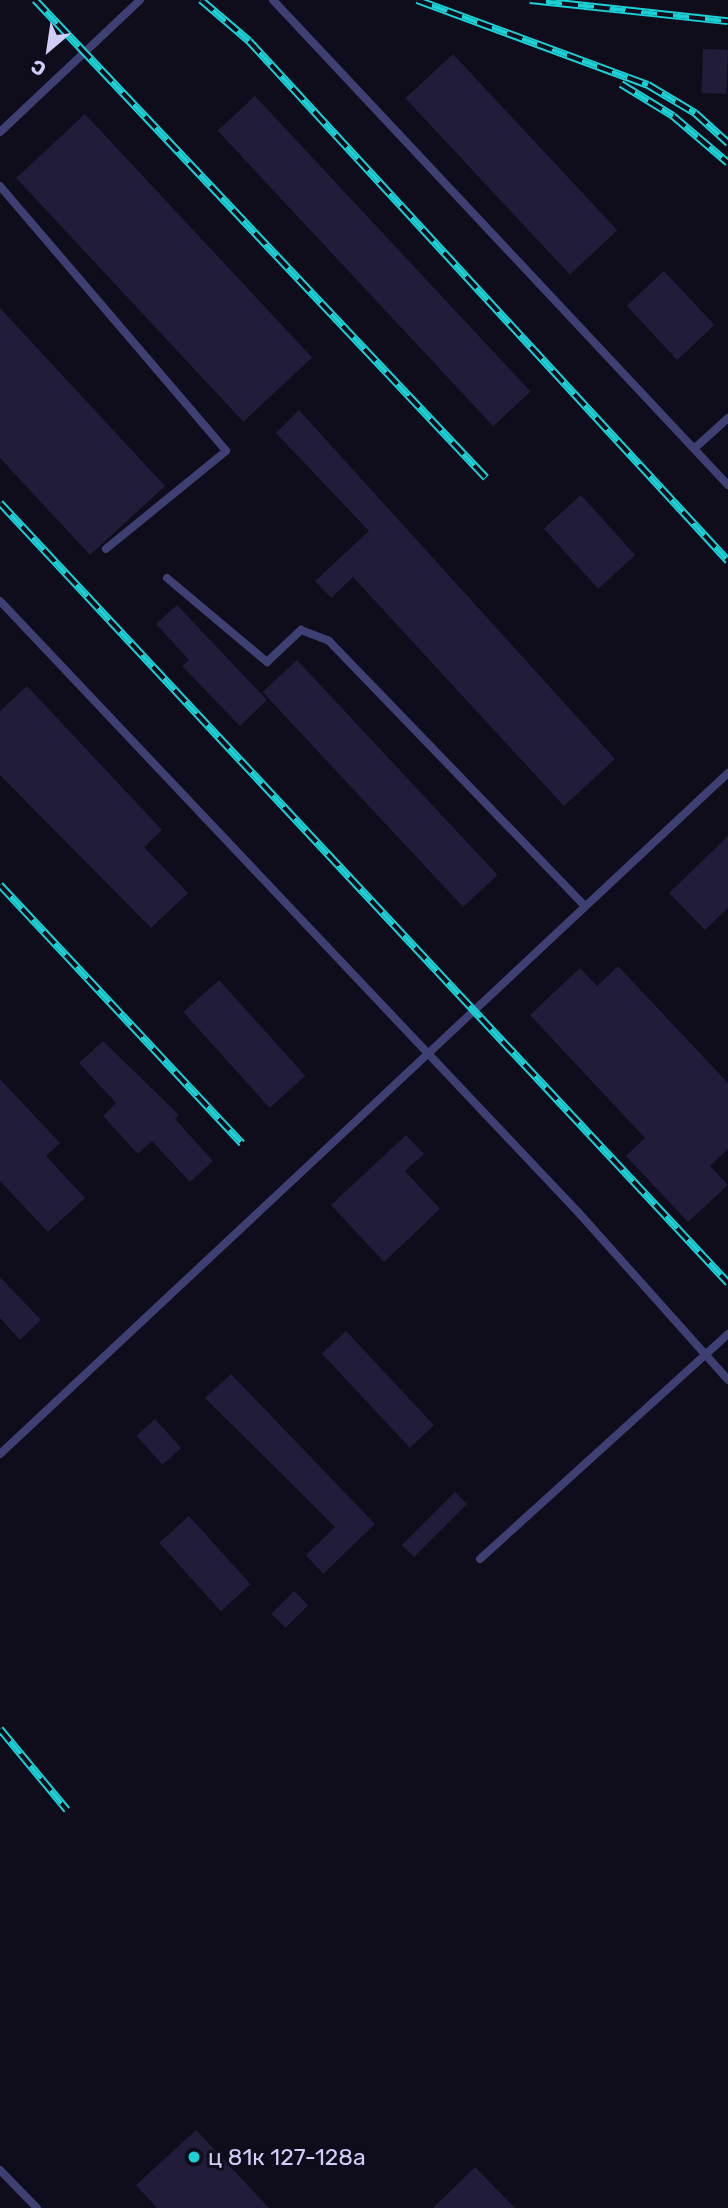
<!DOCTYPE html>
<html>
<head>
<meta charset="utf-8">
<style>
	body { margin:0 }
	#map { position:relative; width:728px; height:2208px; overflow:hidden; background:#0f0d1b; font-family:Rubik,sans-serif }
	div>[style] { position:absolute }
	.building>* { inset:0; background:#201c39; transform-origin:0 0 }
	.service>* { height:8px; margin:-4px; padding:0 4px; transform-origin:4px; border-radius:4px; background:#3e4074 }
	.rail>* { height:8px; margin-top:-4px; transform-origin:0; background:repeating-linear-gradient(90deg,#0f0d1b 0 16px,#1cd0d6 0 32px); box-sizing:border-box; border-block:2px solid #1cd0d6 }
	.dots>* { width:19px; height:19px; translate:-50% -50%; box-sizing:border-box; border:4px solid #0f0d1b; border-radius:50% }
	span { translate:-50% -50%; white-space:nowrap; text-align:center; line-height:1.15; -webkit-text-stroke:6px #0f0d1b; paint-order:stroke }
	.poi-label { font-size:23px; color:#d0cef9 }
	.left { translate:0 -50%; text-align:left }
	.north { position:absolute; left:14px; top:14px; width:70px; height:70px; -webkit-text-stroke:5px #0f0d1b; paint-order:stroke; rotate:209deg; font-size:19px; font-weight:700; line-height:28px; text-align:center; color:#d0cef9 }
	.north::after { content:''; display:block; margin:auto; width:24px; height:32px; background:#d0cef9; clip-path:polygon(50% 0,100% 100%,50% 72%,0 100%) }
</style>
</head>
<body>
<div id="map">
	<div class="building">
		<i style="left:703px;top:49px;width:25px;height:44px;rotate:2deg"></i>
		<i style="left:453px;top:54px;width:241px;height:65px;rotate:47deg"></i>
		<i style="left:255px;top:96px;width:404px;height:51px;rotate:47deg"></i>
		<i style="left:85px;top:114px;width:333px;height:94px;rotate:47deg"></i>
		<i style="left:664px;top:271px;width:74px;height:51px;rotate:47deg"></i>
		<i style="clip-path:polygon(0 308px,165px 486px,90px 555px,0 458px)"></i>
		<i style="clip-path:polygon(299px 410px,615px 759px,564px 806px,353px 577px,331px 598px,315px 581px,369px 531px,276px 433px)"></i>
		<i style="left:581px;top:495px;width:81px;height:50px;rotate:48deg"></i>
		<i style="clip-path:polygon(177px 605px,267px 700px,240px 726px,182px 666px,189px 660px,156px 624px)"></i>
		<i style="left:297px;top:660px;width:294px;height:47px;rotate:47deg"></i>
		<i style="clip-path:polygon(27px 686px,162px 830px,144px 847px,188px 893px,151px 928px,0 775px,0 711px)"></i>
		<i style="clip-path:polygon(728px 836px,728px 908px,705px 930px,669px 893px)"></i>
		<i style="clip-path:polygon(618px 966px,728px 1083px,728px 1149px,710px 1166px,728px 1185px,688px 1222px,626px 1156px,645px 1138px,530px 1015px,580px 968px,597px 986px)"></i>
		<i style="left:219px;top:980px;width:129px;height:48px;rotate:48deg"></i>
		<i style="clip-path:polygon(103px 1041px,179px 1115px,175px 1119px,213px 1161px,190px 1182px,152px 1141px,138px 1154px,103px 1116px,116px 1103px,79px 1063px)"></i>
		<i style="clip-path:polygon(0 1079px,60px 1143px,46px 1156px,85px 1198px,48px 1232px,0 1181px)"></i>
		<i style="clip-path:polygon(406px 1135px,424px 1154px,405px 1171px,440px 1209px,384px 1262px,331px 1205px)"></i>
		<i style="clip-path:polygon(0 1277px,41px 1320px,20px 1340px,0 1318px)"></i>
		<i style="left:346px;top:1331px;width:129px;height:33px;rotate:47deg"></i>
		<i style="clip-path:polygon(231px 1374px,375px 1524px,323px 1574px,306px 1555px,335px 1527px,205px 1398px)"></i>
		<i style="left:155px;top:1419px;width:39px;height:25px;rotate:48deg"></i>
		<i style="left:455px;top:1492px;width:17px;height:75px;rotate:45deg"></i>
		<i style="left:189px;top:1516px;width:92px;height:40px;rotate:48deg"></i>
		<i style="left:294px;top:1591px;width:20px;height:32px;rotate:45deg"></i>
		<i style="clip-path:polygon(196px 2130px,269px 2208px,157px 2208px,136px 2185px)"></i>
		<i style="clip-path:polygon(475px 2167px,515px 2208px,433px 2208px)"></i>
	</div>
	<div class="service">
		<i style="left:273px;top:0;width:665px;rotate:46.83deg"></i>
		<i style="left:0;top:132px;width:192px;rotate:-43.3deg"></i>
		<i style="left:0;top:186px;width:348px;rotate:49.5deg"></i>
		<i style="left:226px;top:451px;width:155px;rotate:140.8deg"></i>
		<i style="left:695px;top:448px;width:45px;rotate:-42.3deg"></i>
		<i style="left:167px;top:578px;width:131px;rotate:40deg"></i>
		<i style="left:267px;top:662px;width:47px;rotate:-43.3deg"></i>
		<i style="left:301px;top:630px;width:30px;rotate:21deg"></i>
		<i style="left:329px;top:641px;width:368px;rotate:46deg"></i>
		<i style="left:0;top:601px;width:841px;rotate:46.59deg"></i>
		<i style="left:578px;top:1212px;width:225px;rotate:48.2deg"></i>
		<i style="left:0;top:1454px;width:997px;rotate:-43.09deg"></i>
		<i style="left:480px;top:1559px;width:335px;rotate:-42.2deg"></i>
		<i style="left:0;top:2170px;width:53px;rotate:45.8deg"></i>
	</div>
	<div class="rail">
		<i style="left:35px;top:0;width:657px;rotate:46.66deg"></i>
		<i style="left:201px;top:0;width:63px;rotate:40.5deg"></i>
		<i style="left:249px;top:41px;width:707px;rotate:47.35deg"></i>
		<i style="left:417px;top:0;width:246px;rotate:20.2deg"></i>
		<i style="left:648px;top:85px;width:55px;rotate:30.8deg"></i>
		<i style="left:695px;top:113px;width:45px;rotate:42.3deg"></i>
		<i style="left:530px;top:0;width:199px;rotate:6.1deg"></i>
		<i style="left:621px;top:84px;width:61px;rotate:31.6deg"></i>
		<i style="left:673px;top:116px;width:72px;rotate:40.5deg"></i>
		<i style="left:0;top:503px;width:1067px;rotate:46.97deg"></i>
		<i style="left:0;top:885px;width:354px;rotate:46.9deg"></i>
		<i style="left:0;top:1729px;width:105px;rotate:50.4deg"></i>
	</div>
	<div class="dots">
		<i style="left:194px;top:2157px;background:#1cd0d6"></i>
	</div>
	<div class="poi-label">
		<span class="left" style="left:208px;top:2157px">ц 81к 127-128а</span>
	</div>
	<div class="north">С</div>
</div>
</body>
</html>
